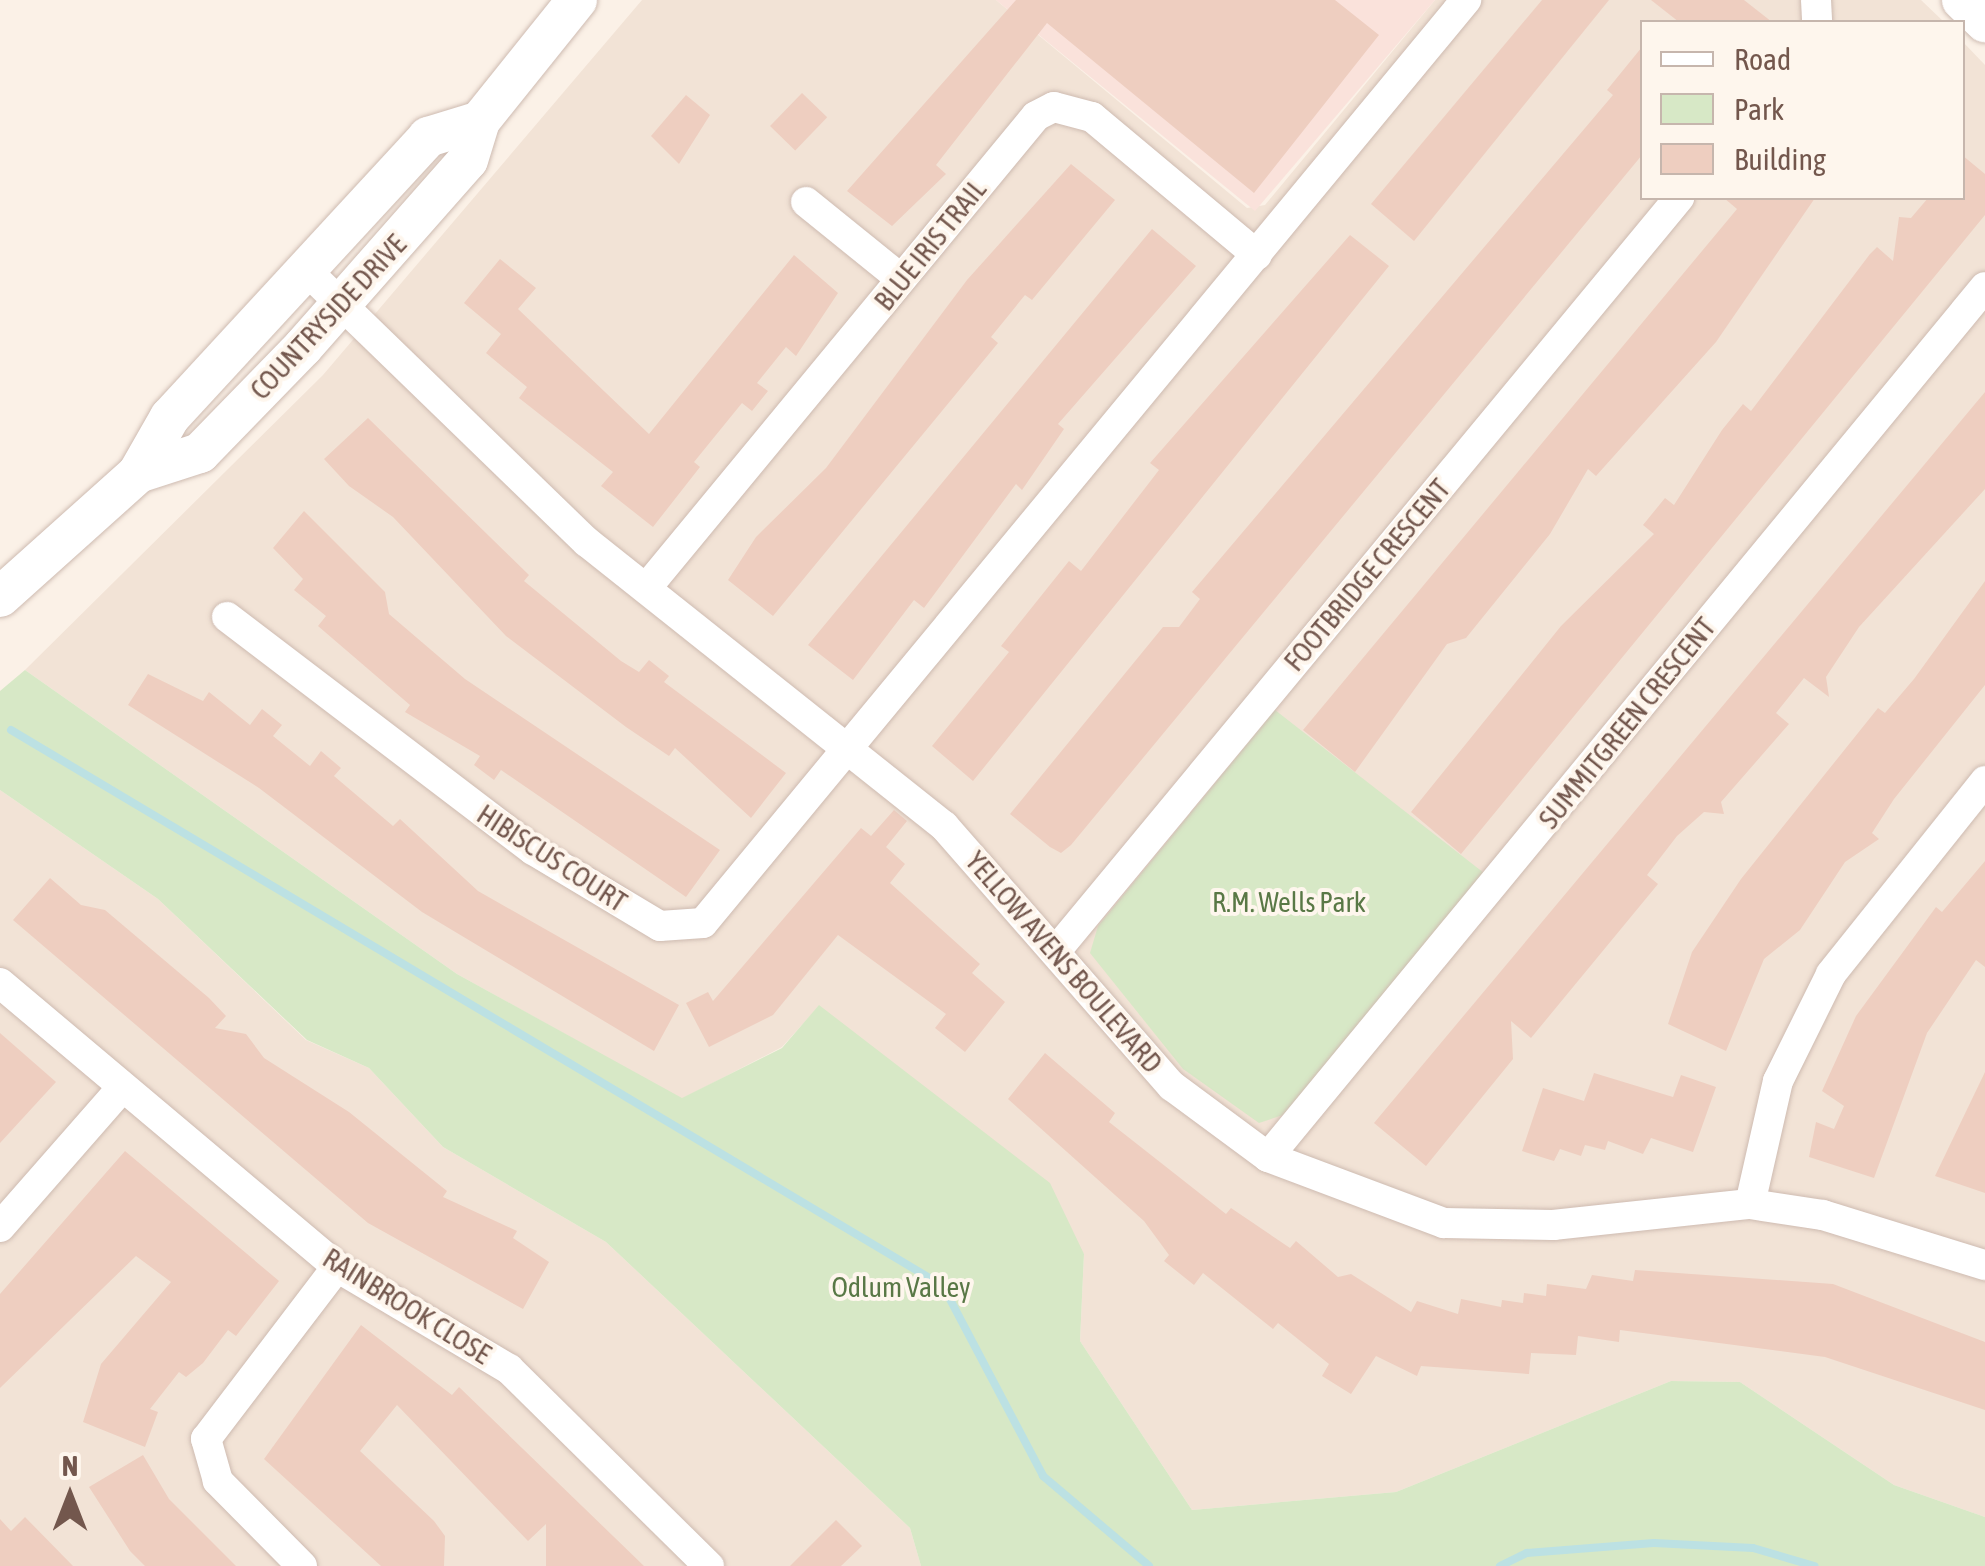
<!DOCTYPE html>
<html>
<head>
<meta charset="utf-8">
<style>
	body { margin:0 }
	#map { position:relative; width:1985px; height:1566px; overflow:hidden; background:#fbf1e7; font-family:"Asap Condensed",sans-serif }
	div>[style] { position:absolute }
	.residential>* { inset:0; background:#f2e3d6 }
	.commercial>* { inset:0; background:#fae2db }
	.green>* { inset:0; background:#d7e8c6 }
	.stream>* { height:8px; margin:-4px; padding:0 4px; transform-origin:4px; border-radius:4px; background:#bce1e3 }
	.building>* { inset:0; background:#eecec0; transform-origin:0 0 }
	.roads { filter:drop-shadow(0 0 2px #cebbb1) drop-shadow(0 0 2px #cebbb1) }
	.street>* { height:30px; margin:-15px; padding:0 15px; transform-origin:15px; border-radius:15px; background:#fff }
	.secondary>* { height:40px; margin:-20px; padding:0 20px; transform-origin:20px; border-radius:20px; background:#fff }
	span { translate:-50% -50%; white-space:nowrap; text-align:center; line-height:1.15; -webkit-text-stroke:8px #fef6ed; paint-order:stroke }
	.street-label { font-size:28px; color:#73574d }
	.park-label { font-size:28px; color:#597846 }
	.legend { position:absolute; left:1640px; top:20px; width:325px; height:180px; box-sizing:border-box; background:#fef6ed; border:2px solid #c6b6ad; margin:0; padding:12px 18px; list-style:none; font-size:30px; color:#73574d }
	.legend li { display:flex; align-items:center; gap:20px; height:50px }
	.legend b { width:50px; border:2px solid #c6b6ad }
	.north { position:absolute; left:20px; top:1446px; width:100px; height:100px; -webkit-text-stroke:8px #fef6ed; paint-order:stroke; rotate:0deg; font-size:28px; font-weight:700; line-height:40px; text-align:center; color:#73574d }
	.north::after { content:''; display:block; margin:auto; width:35px; height:45px; background:#73574d; clip-path:polygon(50% 0,100% 100%,50% 72%,0 100%) }
</style>
</head>
<body>
<div id="map">
	<div class="residential">
		<i style="clip-path:polygon(642px 0,996px 0,1247px 208px,1265px 205px,1435px 0,1921px 0,1944px 22px,1642px 22px,1642px 198px,1962px 198px,1963px 42px,1985px 65px,1985px 1517px,1894px 1485px,1740px 1382px,1671px 1381px,1396px 1492px,1192px 1510px,1080px 1341px,1084px 1254px,819px 1006px,782px 1047px,682px 1099px,457px 974px,25px 670px,323px 375px)"></i>
		<i style="clip-path:polygon(0 790px,158px 899px,306px 1040px,369px 1068px,443px 1147px,606px 1242px,910px 1528px,921px 1566px,0 1566px)"></i>
	</div>
	<div class="commercial">
		<i style="clip-path:polygon(996px 0,1435px 0,1255px 211px)"></i>
	</div>
	<div class="green">
		<i style="clip-path:polygon(25px 670px,457px 974px,682px 1098px,782px 1048px,819px 1005px,1050px 1183px,1084px 1254px,1080px 1341px,1192px 1510px,1396px 1492px,1671px 1381px,1740px 1382px,1894px 1485px,1985px 1517px,1985px 1566px,921px 1566px,910px 1528px,606px 1242px,443px 1147px,369px 1068px,307px 1040px,158px 899px,0 790px,0 691px)"></i>
		<i style="clip-path:polygon(1275px 710px,1484px 873px,1283px 1115px,1259px 1123px,1183px 1069px,1090px 953px,1098px 926px)"></i>
	</div>
	<div class="stream">
		<i style="left:11px;top:730px;width:1085px;rotate:30.82deg"></i>
		<i style="left:943px;top:1286px;width:215px;rotate:62.2deg"></i>
		<i style="left:1043px;top:1476px;width:139px;rotate:40.3deg"></i>
		<i style="left:1500px;top:1566px;width:30px;rotate:-26deg"></i>
		<i style="left:1527px;top:1553px;width:127px;rotate:-4.5deg"></i>
		<i style="left:1654px;top:1543px;width:99px;rotate:2.9deg"></i>
		<i style="left:1753px;top:1548px;width:64px;rotate:16.4deg"></i>
	</div>
	<div class="building">
		<i style="clip-path:polygon(1016px 0,1335px 0,1379px 35px,1254px 193px,1047px 23px,936px 165px,946px 174px,892px 226px,847px 191px)"></i>
		<i style="clip-path:polygon(1542px 0,1609px 0,1414px 241px,1371px 204px)"></i>
		<i style="clip-path:polygon(1651px 0,1744px 0,1772px 22px,1679px 22px)"></i>
		<i style="clip-path:polygon(1642px 47px,1642px 155px,1071px 845px,1061px 853px,1050px 847px,1010px 814px,1163px 627px,1179px 627px,1200px 599px,1192px 592px,1613px 95px,1607px 90px)"></i>
		<i style="left:802px;top:93px;width:35px;height:46px;rotate:44deg"></i>
		<i style="clip-path:polygon(686px 95px,710px 115px,679px 164px,651px 136px)"></i>
		<i style="clip-path:polygon(1962px 155px,1985px 174px,1985px 215px,1461px 854px,1411px 812px,1561px 626px,1654px 534px,1643px 525px,1665px 498px,1674px 505px,1722px 430px,1743px 404px,1751px 411px,1870px 254px,1877px 247px,1893px 261px,1899px 217px,1911px 218px,1928px 198px,1962px 198px)"></i>
		<i style="clip-path:polygon(1071px 164px,1115px 200px,1032px 300px,1025px 295px,991px 337px,998px 343px,773px 616px,728px 580px,756px 537px,826px 468px,967px 280px)"></i>
		<i style="clip-path:polygon(1724px 198px,1815px 198px,1716px 342px,1596px 476px,1588px 469px,1550px 534px,1466px 638px,1447px 644px,1355px 772px,1303px 730px,1737px 209px)"></i>
		<i style="clip-path:polygon(1152px 229px,1196px 266px,1058px 424px,1064px 429px,1022px 490px,1016px 484px,924px 608px,914px 600px,853px 680px,808px 645px)"></i>
		<i style="clip-path:polygon(1350px 235px,1389px 266px,973px 781px,932px 746px,1009px 652px,1001px 646px,1069px 561px,1081px 571px,1159px 470px,1150px 463px)"></i>
		<i style="clip-path:polygon(794px 255px,838px 293px,796px 356px,786px 347px,757px 383px,768px 391px,752px 411px,742px 403px,694px 462px,700px 467px,653px 527px,601px 486px,613px 472px,519px 398px,527px 387px,486px 353px,501px 334px,464px 303px,500px 259px,536px 288px,518px 309px,649px 434px)"></i>
		<i style="clip-path:polygon(1985px 392px,1985px 489px,1859px 627px,1826px 677px,1829px 697px,1804px 678px,1776px 713px,1789px 724px,1721px 802px,1724px 814px,1704px 812px,1677px 836px,1647px 875px,1658px 884px,1531px 1038px,1511px 1021px,1513px 1059px,1426px 1166px,1374px 1123px)"></i>
		<i style="clip-path:polygon(368px 418px,529px 575px,524px 581px,621px 661px,639px 672px,649px 660px,669px 676px,664px 682px,786px 773px,751px 818px,675px 748px,669px 756px,626px 727px,506px 636px,393px 517px,349px 486px,324px 459px)"></i>
		<i style="clip-path:polygon(304px 511px,385px 592px,389px 614px,465px 679px,720px 850px,686px 897px,501px 770px,494px 780px,474px 765px,480px 756px,405px 712px,410px 705px,318px 626px,326px 616px,294px 590px,303px 579px,273px 548px)"></i>
		<i style="clip-path:polygon(1985px 581px,1985px 685px,1894px 799px,1872px 833px,1879px 839px,1845px 862px,1800px 930px,1764px 959px,1726px 1051px,1668px 1024px,1692px 952px,1741px 879px,1878px 708px,1885px 713px,1914px 679px)"></i>
		<i style="clip-path:polygon(148px 674px,203px 701px,209px 692px,250px 725px,262px 709px,282px 725px,273px 736px,310px 766px,321px 751px,341px 768px,334px 776px,393px 826px,400px 819px,478px 891px,679px 1005px,654px 1051px,422px 912px,259px 788px,128px 705px)"></i>
		<i style="clip-path:polygon(894px 810px,907px 821px,886px 847px,905px 864px,890px 883px,980px 964px,972px 973px,1005px 1002px,965px 1052px,935px 1028px,946px 1014px,838px 935px,773px 1015px,709px 1047px,686px 1003px,708px 992px,713px 1001px,861px 828px,871px 836px)"></i>
		<i style="clip-path:polygon(1985px 861px,1985px 967px,1976px 960px,1927px 1033px,1874px 1178px,1809px 1157px,1816px 1122px,1834px 1129px,1844px 1106px,1822px 1091px,1856px 1016px,1936px 907px,1942px 912px)"></i>
		<i style="clip-path:polygon(50px 878px,81px 905px,105px 910px,209px 998px,226px 1016px,215px 1028px,246px 1034px,264px 1058px,349px 1112px,447px 1191px,443px 1197px,517px 1231px,513px 1238px,549px 1262px,523px 1309px,368px 1223px,13px 920px)"></i>
		<i style="clip-path:polygon(0 1033px,56px 1082px,0 1143px)"></i>
		<i style="clip-path:polygon(1045px 1053px,1115px 1113px,1109px 1122px,1226px 1214px,1231px 1208px,1290px 1248px,1296px 1241px,1338px 1277px,1351px 1274px,1411px 1312px,1417px 1301px,1458px 1314px,1461px 1299px,1501px 1307px,1502px 1300px,1523px 1303px,1524px 1293px,1546px 1296px,1547px 1284px,1586px 1289px,1592px 1275px,1633px 1281px,1635px 1270px,1833px 1284px,1985px 1342px,1985px 1410px,1825px 1357px,1620px 1330px,1619px 1342px,1578px 1336px,1576px 1355px,1531px 1353px,1529px 1374px,1421px 1366px,1417px 1376px,1376px 1356px,1351px 1394px,1322px 1376px,1329px 1364px,1278px 1323px,1273px 1329px,1203px 1273px,1194px 1285px,1164px 1261px,1169px 1255px,1144px 1221px,1008px 1099px)"></i>
		<i style="clip-path:polygon(1985px 1072px,1985px 1193px,1935px 1176px)"></i>
		<i style="clip-path:polygon(1594px 1073px,1673px 1097px,1681px 1075px,1716px 1087px,1693px 1152px,1651px 1138px,1643px 1154px,1608px 1141px,1605px 1150px,1585px 1145px,1581px 1156px,1560px 1149px,1554px 1161px,1522px 1151px,1543px 1088px,1584px 1101px)"></i>
		<i style="clip-path:polygon(125px 1151px,279px 1281px,236px 1336px,228px 1330px,203px 1363px,186px 1377px,179px 1372px,150px 1409px,158px 1412px,145px 1447px,83px 1422px,101px 1364px,171px 1282px,136px 1256px,0 1388px,0 1294px)"></i>
		<i style="clip-path:polygon(361px 1325px,452px 1395px,459px 1387px,644px 1566px,546px 1566px,546px 1524px,528px 1541px,397px 1405px,360px 1451px,434px 1521px,445px 1536px,444px 1566px,381px 1566px,264px 1459px)"></i>
		<i style="clip-path:polygon(143px 1455px,169px 1499px,236px 1566px,145px 1566px,130px 1551px,89px 1487px)"></i>
		<i style="clip-path:polygon(25px 1517px,73px 1566px,0 1566px,0 1519px,11px 1531px)"></i>
		<i style="clip-path:polygon(836px 1520px,862px 1546px,841px 1566px,790px 1566px)"></i>
	</div>
	<div class="roads">
		<div class="street">
			<i style="left:1816px;top:0;width:22px;rotate:87deg"></i>
			<i style="left:806px;top:202px;width:122px;rotate:39deg"></i>
			<i style="left:309px;top:273px;width:387px;rotate:44.1deg"></i>
			<i style="left:587px;top:542px;width:456px;rotate:38.5deg"></i>
			<i style="left:944px;top:826px;width:346px;rotate:48.8deg"></i>
			<i style="left:1172px;top:1086px;width:119px;rotate:36.5deg"></i>
			<i style="left:1268px;top:1157px;width:188px;rotate:20.6deg"></i>
			<i style="left:1444px;top:1223px;width:109px;rotate:1.1deg"></i>
			<i style="left:1553px;top:1225px;width:198px;rotate:-6.1deg"></i>
			<i style="left:1750px;top:1204px;width:74px;rotate:8.6deg"></i>
			<i style="left:1823px;top:1215px;width:170px;rotate:17.2deg"></i>
			<i style="left:648px;top:586px;width:609px;rotate:-50.46deg"></i>
			<i style="left:1036px;top:116px;width:20px;rotate:-27deg"></i>
			<i style="left:1054px;top:107px;width:39px;rotate:15deg"></i>
			<i style="left:1092px;top:117px;width:215px;rotate:39.9deg"></i>
			<i style="left:227px;top:617px;width:385px;rotate:37.3deg"></i>
			<i style="left:533px;top:850px;width:148px;rotate:30.9deg"></i>
			<i style="left:660px;top:926px;width:43px;rotate:-4deg"></i>
			<i style="left:703px;top:923px;width:1198px;rotate:-50.42deg"></i>
			<i style="left:1055px;top:952px;width:979px;rotate:-50.39deg"></i>
			<i style="left:0;top:983px;width:441px;rotate:40.1deg"></i>
			<i style="left:337px;top:1267px;width:200px;rotate:30.7deg"></i>
			<i style="left:509px;top:1369px;width:281px;rotate:44.6deg"></i>
			<i style="left:1268px;top:1157px;width:1127px;rotate:-50.51deg"></i>
			<i style="left:1750px;top:1204px;width:126px;rotate:-77.2deg"></i>
			<i style="left:1778px;top:1081px;width:119px;rotate:-63.6deg"></i>
			<i style="left:1831px;top:974px;width:247px;rotate:-51.4deg"></i>
			<i style="left:0;top:1227px;width:184px;rotate:-48.8deg"></i>
			<i style="left:302px;top:1566px;width:120px;rotate:-134.7deg"></i>
			<i style="left:218px;top:1481px;width:44px;rotate:-105.9deg"></i>
			<i style="left:206px;top:1439px;width:216px;rotate:-52.7deg"></i>
		</div>
		<div class="secondary">
			<i style="left:1962px;top:0;width:32px;rotate:44deg"></i>
			<i style="left:138px;top:473px;width:65px;rotate:-17.9deg"></i>
			<i style="left:200px;top:453px;width:148px;rotate:-45.8deg"></i>
			<i style="left:303px;top:347px;width:249px;rotate:-48.6deg"></i>
			<i style="left:468px;top:160px;width:41px;rotate:-72.9deg"></i>
			<i style="left:480px;top:121px;width:155px;rotate:-51.3deg"></i>
			<i style="left:0;top:597px;width:186px;rotate:-41.9deg"></i>
			<i style="left:138px;top:473px;width:64px;rotate:-60.3deg"></i>
			<i style="left:170px;top:417px;width:381px;rotate:-47.3deg"></i>
			<i style="left:428px;top:137px;width:54px;rotate:-17.1deg"></i>
		</div>
	</div>
	<div class="street-label">
		<span style="left:930px;top:245px;rotate:-51deg">BLUE IRIS TRAIL</span>
		<span style="left:328px;top:317px;rotate:-47deg">COUNTRYSIDE DRIVE</span>
		<span style="left:1367px;top:575px;rotate:-50deg">FOOTBRIDGE CRESCENT</span>
		<span style="left:1627px;top:723px;rotate:-51deg">SUMMITGREEN CRESCENT</span>
		<span style="left:552px;top:858px;rotate:33deg">HIBISCUS COURT</span>
		<span style="left:1064px;top:962px;rotate:49deg">YELLOW AVENS BOULEVARD</span>
		<span style="left:407px;top:1306px;rotate:32deg">RAINBROOK CLOSE</span>
	</div>
	<div class="park-label">
		<span style="left:1289px;top:902px">R.M. Wells Park</span>
		<span style="left:901px;top:1287px">Odlum Valley</span>
	</div>
	<ul class="legend">
	<li><b style="height:12px;background:#fff"></b>Road</li>
	<li><b style="height:28px;background:#d7e8c6"></b>Park</li>
	<li><b style="height:28px;background:#eecec0"></b>Building</li>
	</ul>
	<div class="north">N</div>
</div>
</body>
</html>
